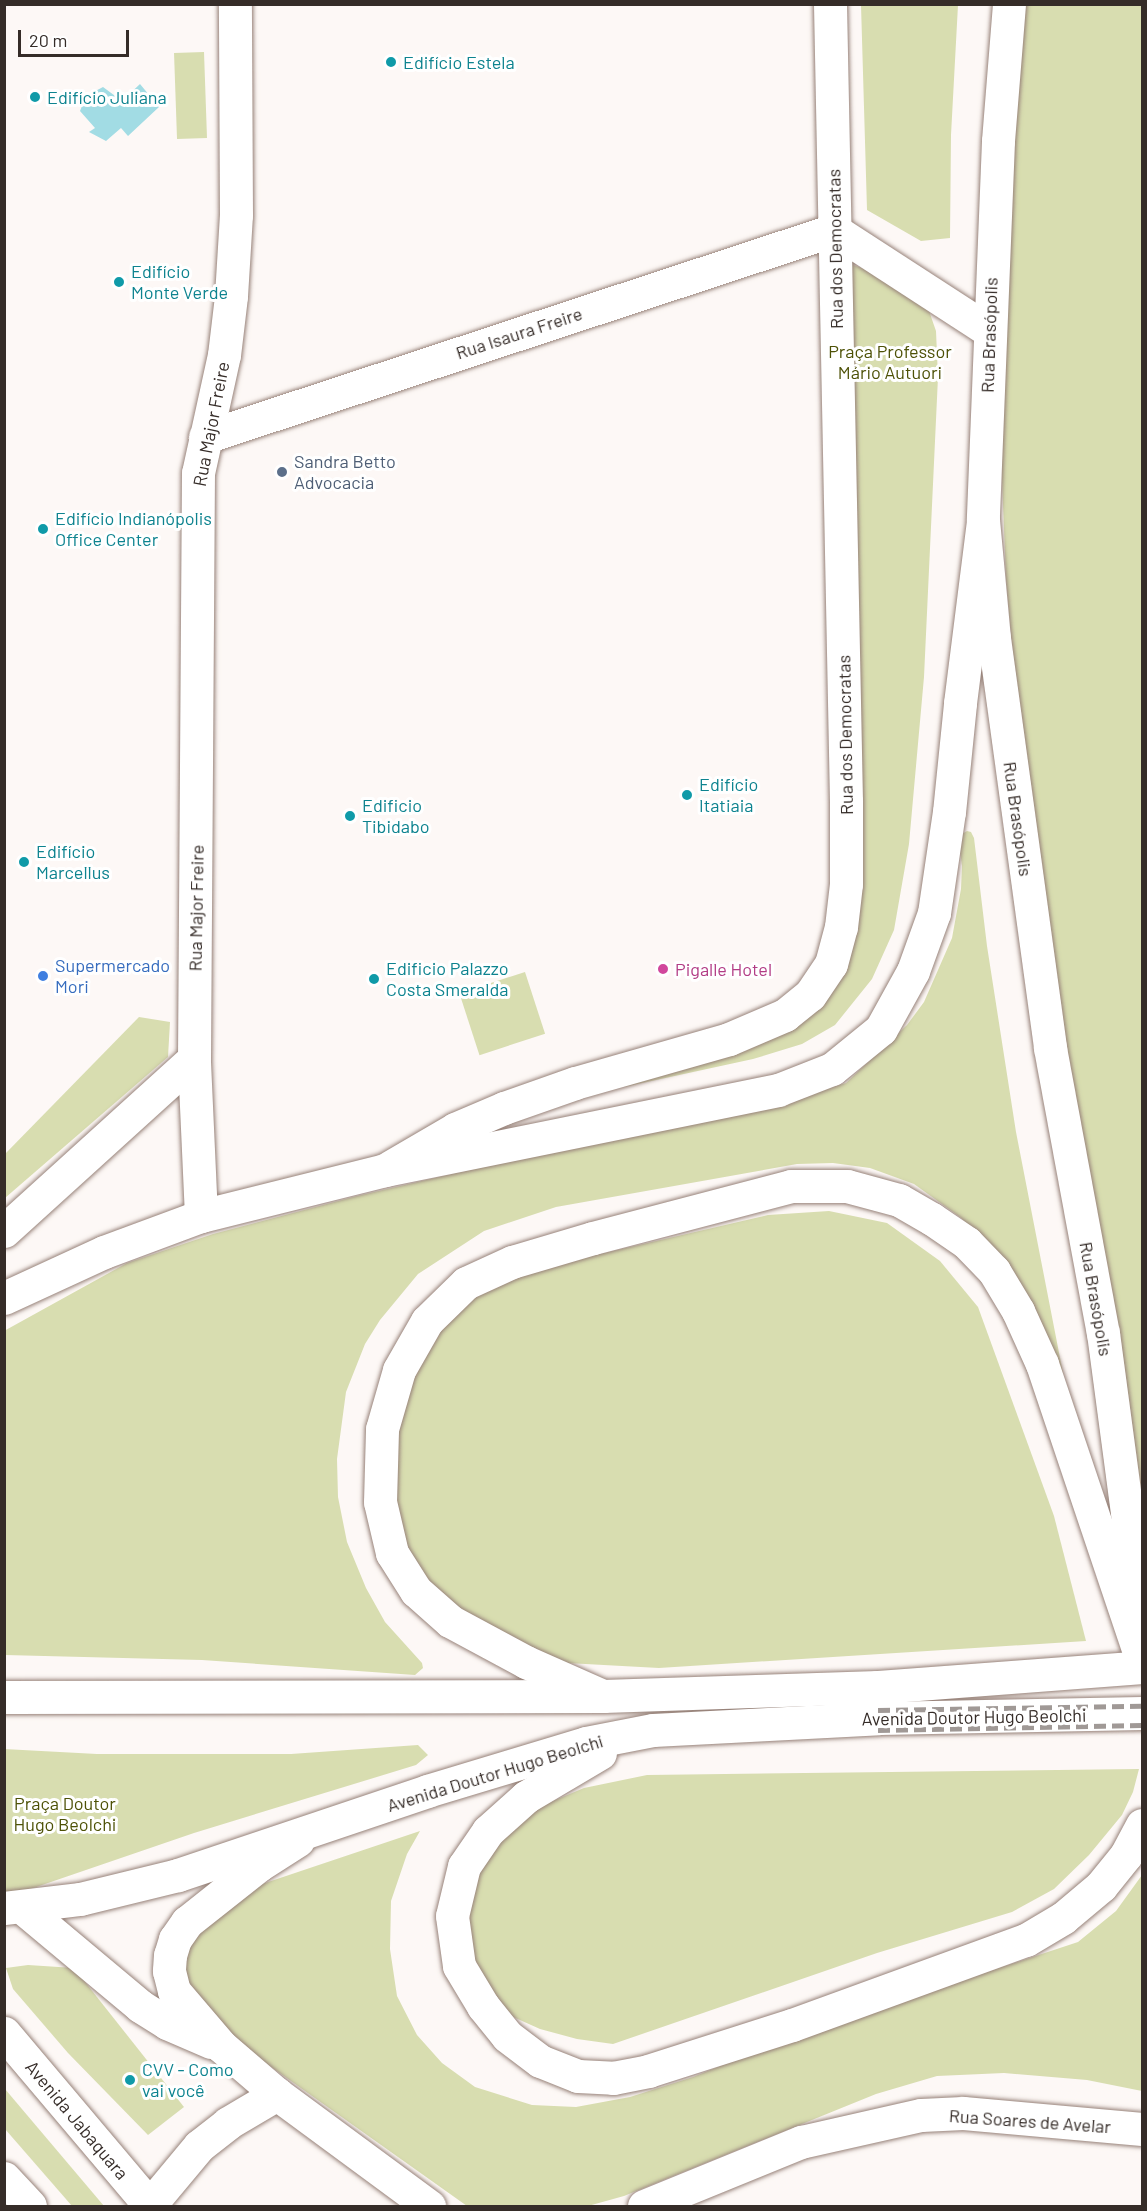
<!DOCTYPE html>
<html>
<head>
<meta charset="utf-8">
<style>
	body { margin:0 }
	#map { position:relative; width:1147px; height:2211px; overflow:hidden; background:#fdf8f6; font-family:Barlow,sans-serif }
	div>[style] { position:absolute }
	.green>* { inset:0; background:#d8ddb0; transform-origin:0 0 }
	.water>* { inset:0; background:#a2dce4 }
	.roads { filter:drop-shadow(0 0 2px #978279) drop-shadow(0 0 2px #978279) }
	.minor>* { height:33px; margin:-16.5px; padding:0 16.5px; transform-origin:16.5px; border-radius:16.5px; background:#fff }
	.major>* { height:33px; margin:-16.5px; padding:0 16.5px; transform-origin:16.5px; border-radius:16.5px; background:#fff }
	.rail>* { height:4.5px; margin-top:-2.25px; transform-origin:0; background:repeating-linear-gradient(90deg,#a09996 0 12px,transparent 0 18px) }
	.dots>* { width:16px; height:16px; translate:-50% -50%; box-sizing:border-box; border:3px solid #fff; border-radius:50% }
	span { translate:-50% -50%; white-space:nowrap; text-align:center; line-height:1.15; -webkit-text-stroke:6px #fff; paint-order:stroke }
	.culture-label { font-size:18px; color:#0d838f }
	.left { translate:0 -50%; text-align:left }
	.street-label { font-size:18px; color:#352c28 }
	.park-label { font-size:18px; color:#4d5106 }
	.service-label { font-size:18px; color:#4e5e75 }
	.shop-label { font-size:18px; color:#366cbe }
	.hotel-label { font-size:18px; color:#b23c85 }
	.frame { position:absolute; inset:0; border:6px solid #352c28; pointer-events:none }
	.scale { position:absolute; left:18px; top:30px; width:111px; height:27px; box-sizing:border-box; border:3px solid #352c28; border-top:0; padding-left:8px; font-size:18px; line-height:21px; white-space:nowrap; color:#352c28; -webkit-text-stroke:4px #fff; paint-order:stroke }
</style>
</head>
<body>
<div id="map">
	<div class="green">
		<i style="clip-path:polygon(861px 5px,958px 5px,951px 135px,950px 238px,921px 241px,867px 210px)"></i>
		<i style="clip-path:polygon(1017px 5px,1142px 5px,1142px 1507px,1027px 819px,1006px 579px,999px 404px)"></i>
		<i style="left:204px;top:52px;width:86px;height:30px;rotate:88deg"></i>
		<i style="clip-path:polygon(843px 262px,875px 272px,928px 308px,936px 331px,938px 377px,924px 677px,909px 844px,894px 930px,872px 979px,835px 1025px,802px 1044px,753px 1059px,624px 1087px,621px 1084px,833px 983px)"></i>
		<i style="clip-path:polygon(967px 831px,971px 832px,974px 838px,987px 946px,1016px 1132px,1069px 1404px,988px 1243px,960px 1217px,914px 1184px,870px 1168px,833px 1163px,797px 1164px,556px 1207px,484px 1231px,418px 1274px,380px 1320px,365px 1344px,346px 1392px,337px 1459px,338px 1497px,347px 1542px,366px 1588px,385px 1622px,422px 1663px,423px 1668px,415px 1675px,202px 1660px,5px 1655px,4px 1331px,127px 1263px,213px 1234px,357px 1196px,598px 1140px,786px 1101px,846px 1083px,907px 1025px,924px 1002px,952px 938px,961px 889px,962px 866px,959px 844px,962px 834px)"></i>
		<i style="left:525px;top:972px;width:65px;height:69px;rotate:72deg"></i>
		<i style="clip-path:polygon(139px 1017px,170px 1022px,168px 1057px,5px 1198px,5px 1154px)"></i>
		<i style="clip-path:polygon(829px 1211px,887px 1223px,940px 1261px,978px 1307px,1054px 1516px,1086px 1641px,659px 1668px,567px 1663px,507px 1648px,406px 1562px,386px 1478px,418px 1350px,477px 1294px,509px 1276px,561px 1263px,768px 1215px)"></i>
		<i style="clip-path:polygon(418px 1745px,428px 1755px,416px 1765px,194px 1833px,10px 1896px,4px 1895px,4px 1749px,97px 1754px,291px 1754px)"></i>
		<i style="clip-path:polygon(1139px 1769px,1133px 1792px,1122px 1815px,1089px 1855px,1054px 1889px,1012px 1912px,877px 1953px,613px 2044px,577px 2039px,540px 2029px,511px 2016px,465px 1957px,467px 1882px,490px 1846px,541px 1806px,584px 1788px,647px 1775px)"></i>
		<i style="clip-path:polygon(420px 1831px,407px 1854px,391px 1901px,390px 1949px,397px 1996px,417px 2035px,442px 2063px,475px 2087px,532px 2105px,576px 2107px,630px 2097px,693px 2077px,802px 2033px,1078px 1942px,1116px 1911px,1142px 1875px,1142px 2091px,1087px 2080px,1004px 2073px,937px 2076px,876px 2094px,624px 2196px,588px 2206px,467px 2206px,205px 2020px,168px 1940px,200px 1905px)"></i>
		<i style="clip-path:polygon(28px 1965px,74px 1968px,184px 2107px,148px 2135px,68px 2053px,13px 1989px,6px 1968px)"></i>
		<i style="clip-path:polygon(4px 2089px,5px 2089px,104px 2206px,72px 2206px,5px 2129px)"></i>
	</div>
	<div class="water">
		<i style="clip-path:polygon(140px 84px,159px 107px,128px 136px,121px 128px,106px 141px,89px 132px,95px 128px,80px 111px,86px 96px,103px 87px,122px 101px)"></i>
	</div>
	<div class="roads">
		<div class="minor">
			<i style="left:1009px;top:4px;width:137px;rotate:94.6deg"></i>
			<i style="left:998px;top:141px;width:379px;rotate:92.3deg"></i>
			<i style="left:983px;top:520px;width:119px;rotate:84.7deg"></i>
			<i style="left:994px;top:638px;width:414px;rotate:82.2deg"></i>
			<i style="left:1050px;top:1048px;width:290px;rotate:79.5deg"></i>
			<i style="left:1103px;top:1333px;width:297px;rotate:82.4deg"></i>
			<i style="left:205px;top:437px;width:662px;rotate:-18.22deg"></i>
			<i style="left:834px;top:230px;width:184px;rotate:33deg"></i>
			<i style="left:390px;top:1167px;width:75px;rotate:-30.3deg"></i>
			<i style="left:455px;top:1129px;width:53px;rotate:-23.2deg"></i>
			<i style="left:504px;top:1108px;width:75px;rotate:-19.4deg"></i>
			<i style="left:575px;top:1083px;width:160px;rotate:-15.9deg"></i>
			<i style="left:729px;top:1039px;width:61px;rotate:-23.2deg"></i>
			<i style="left:785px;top:1015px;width:32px;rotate:-39deg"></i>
			<i style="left:810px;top:995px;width:37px;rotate:-56deg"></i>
			<i style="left:831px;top:964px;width:38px;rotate:-75deg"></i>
			<i style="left:841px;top:927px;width:43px;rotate:-83.4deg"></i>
			<i style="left:846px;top:884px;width:83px;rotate:-90deg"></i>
			<i style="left:846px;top:801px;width:797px;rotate:-91.15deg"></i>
			<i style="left:201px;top:1216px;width:157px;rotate:-92.6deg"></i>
			<i style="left:194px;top:1059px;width:586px;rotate:-89.61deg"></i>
			<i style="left:198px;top:473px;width:121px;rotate:-77.6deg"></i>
			<i style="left:224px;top:355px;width:59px;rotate:-83.2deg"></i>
			<i style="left:231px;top:296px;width:81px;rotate:-86.5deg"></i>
			<i style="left:236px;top:215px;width:211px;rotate:-90.3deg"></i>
			<i style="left:4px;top:1231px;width:256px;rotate:-42.2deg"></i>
			<i style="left:298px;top:1840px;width:46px;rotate:147.3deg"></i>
			<i style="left:259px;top:1865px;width:92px;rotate:141.6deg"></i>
			<i style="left:187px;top:1922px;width:21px;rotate:125deg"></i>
			<i style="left:175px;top:1939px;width:17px;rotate:107deg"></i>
			<i style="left:170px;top:1955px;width:16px;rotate:94deg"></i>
			<i style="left:169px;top:1971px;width:21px;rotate:76deg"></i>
			<i style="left:174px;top:1991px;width:72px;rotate:49.5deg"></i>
			<i style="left:221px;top:2046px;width:74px;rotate:40.6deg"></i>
			<i style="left:277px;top:2094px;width:189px;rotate:36.4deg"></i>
			<i style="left:23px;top:1908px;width:153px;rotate:39.9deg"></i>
			<i style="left:140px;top:2006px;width:32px;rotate:32deg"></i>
			<i style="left:167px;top:2023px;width:48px;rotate:23.4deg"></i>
			<i style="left:644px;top:2206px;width:170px;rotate:-22.2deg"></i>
			<i style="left:801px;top:2142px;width:123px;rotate:-12.7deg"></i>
			<i style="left:921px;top:2115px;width:42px;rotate:-2.7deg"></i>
			<i style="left:963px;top:2113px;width:180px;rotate:5.1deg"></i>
		</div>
		<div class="major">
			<i style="left:4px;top:1298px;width:110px;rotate:-24.7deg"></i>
			<i style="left:104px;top:1252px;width:103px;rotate:-20.4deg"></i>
			<i style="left:201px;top:1216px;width:190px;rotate:-14deg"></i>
			<i style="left:385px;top:1170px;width:401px;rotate:-11.5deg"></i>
			<i style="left:778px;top:1090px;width:58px;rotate:-21.3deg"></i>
			<i style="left:832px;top:1069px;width:63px;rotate:-39.2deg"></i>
			<i style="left:881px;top:1029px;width:66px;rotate:-61.1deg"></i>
			<i style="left:913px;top:971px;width:62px;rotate:-70.1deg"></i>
			<i style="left:934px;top:913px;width:102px;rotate:-81.6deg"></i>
			<i style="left:949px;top:812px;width:110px;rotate:-84.2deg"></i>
			<i style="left:960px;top:703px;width:184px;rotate:-82.8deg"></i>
			<i style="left:603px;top:1696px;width:84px;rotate:-156.2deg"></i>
			<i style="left:526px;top:1662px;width:86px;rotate:-151.7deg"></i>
			<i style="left:450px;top:1621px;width:45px;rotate:-138.6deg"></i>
			<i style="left:416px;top:1591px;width:45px;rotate:-122.3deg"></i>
			<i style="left:392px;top:1553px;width:52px;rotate:-103.2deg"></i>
			<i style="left:380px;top:1502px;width:73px;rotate:-88.4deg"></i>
			<i style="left:382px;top:1429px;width:61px;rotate:-73.9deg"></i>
			<i style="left:399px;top:1370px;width:56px;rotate:-60.3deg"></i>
			<i style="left:427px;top:1321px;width:54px;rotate:-44.3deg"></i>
			<i style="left:466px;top:1283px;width:51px;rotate:-24.5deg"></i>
			<i style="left:512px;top:1262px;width:84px;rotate:-16.5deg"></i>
			<i style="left:593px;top:1238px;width:205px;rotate:-14.7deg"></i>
			<i style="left:791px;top:1186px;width:56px"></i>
			<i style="left:847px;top:1186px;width:54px;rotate:15.1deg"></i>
			<i style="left:899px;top:1200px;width:38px;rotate:30deg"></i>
			<i style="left:932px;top:1219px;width:42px;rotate:34.4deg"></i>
			<i style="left:967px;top:1243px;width:39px;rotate:46deg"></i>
			<i style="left:994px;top:1271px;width:47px;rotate:59deg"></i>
			<i style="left:1018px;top:1311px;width:58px;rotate:65.6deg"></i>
			<i style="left:1042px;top:1364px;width:313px;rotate:71.4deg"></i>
			<i style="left:4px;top:1697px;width:599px;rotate:-0.1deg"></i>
			<i style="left:603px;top:1696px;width:275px;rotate:-1.9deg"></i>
			<i style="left:878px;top:1687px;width:265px;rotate:-4.3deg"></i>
			<i style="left:600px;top:1753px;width:86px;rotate:149.3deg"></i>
			<i style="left:526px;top:1797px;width:51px;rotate:138.2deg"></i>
			<i style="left:488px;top:1831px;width:42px;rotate:124.4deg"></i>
			<i style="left:464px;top:1866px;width:51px;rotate:103.5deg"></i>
			<i style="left:452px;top:1916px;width:50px;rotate:82deg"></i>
			<i style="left:459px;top:1966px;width:47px;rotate:59deg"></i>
			<i style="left:483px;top:2006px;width:38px;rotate:51deg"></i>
			<i style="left:507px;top:2036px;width:41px;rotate:37.1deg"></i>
			<i style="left:540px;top:2061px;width:41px;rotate:21.5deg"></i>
			<i style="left:578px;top:2076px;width:35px;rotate:3deg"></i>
			<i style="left:613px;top:2078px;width:36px;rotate:-11deg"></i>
			<i style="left:648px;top:2071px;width:151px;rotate:-17.7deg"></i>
			<i style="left:792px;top:2025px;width:249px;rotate:-20deg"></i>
			<i style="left:1026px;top:1940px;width:43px;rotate:-30.7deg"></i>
			<i style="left:1063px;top:1918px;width:50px;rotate:-40.1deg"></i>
			<i style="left:1101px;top:1886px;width:40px;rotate:-51deg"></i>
			<i style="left:1126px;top:1855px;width:34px;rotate:-62deg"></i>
			<i style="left:4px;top:1908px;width:77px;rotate:-6.8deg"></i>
			<i style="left:80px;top:1899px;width:101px;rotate:-13.8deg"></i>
			<i style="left:178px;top:1875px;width:263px;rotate:-18.6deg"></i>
			<i style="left:427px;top:1791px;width:166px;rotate:-16.8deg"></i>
			<i style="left:586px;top:1743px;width:68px;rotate:-11deg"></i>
			<i style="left:653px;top:1730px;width:226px;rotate:-3deg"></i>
			<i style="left:879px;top:1718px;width:263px;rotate:-1.1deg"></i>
			<i style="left:4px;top:2033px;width:226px;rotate:49.8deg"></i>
			<i style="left:4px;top:2178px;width:38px;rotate:47deg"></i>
			<i style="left:149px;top:2206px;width:78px;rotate:-50.2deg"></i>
			<i style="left:199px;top:2146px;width:37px;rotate:-38deg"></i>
			<i style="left:228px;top:2123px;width:57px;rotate:-30.6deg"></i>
		</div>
	</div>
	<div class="rail">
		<i style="left:878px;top:1710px;width:264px;rotate:-0.9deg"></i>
		<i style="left:878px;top:1730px;width:264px;rotate:-1.1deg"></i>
	</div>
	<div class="dots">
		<i style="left:391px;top:62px;background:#0f9aa8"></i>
		<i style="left:35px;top:97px;background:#0f9aa8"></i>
		<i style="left:119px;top:282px;background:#0f9aa8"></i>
		<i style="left:282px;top:472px;background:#5c6f8a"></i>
		<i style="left:43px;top:529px;background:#0f9aa8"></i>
		<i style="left:687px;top:795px;background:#0f9aa8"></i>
		<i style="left:350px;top:816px;background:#0f9aa8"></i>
		<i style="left:24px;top:862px;background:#0f9aa8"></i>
		<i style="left:663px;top:969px;background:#d1479c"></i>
		<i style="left:43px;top:976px;background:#3f7fe0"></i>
		<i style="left:374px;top:979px;background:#0f9aa8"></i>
		<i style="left:130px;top:2080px;background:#0f9aa8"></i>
	</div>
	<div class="culture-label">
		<span class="left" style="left:403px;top:62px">Edifício Estela</span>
		<span class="left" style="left:47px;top:97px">Edifício Juliana</span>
		<span class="left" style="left:131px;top:282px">Edifício<br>Monte Verde</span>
		<span class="left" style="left:55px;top:529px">Edifício Indianópolis<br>Office Center</span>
		<span class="left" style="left:699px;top:795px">Edifício<br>Itatiaia</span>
		<span class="left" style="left:362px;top:816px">Edificio<br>Tibidabo</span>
		<span class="left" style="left:36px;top:862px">Edifício<br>Marcellus</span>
		<span class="left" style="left:386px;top:979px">Edificio Palazzo<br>Costa Smeralda</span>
		<span class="left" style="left:142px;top:2080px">CVV - Como<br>vai você</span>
	</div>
	<div class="street-label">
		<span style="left:835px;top:249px;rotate:-91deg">Rua dos Democratas</span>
		<span style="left:519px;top:333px;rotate:-18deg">Rua Isaura Freire</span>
		<span style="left:989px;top:335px;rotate:-88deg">Rua Brasópolis</span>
		<span style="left:211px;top:424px;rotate:-79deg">Rua Major Freire</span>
		<span style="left:845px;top:735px;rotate:-91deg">Rua dos Democratas</span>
		<span style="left:1018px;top:819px;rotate:82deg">Rua Brasópolis</span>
		<span style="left:196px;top:908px;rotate:-89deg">Rua Major Freire</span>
		<span style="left:1096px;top:1299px;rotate:80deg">Rua Brasópolis</span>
		<span style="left:974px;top:1717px;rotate:-1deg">Avenida Doutor Hugo Beolchi</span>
		<span style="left:495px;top:1773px;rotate:-17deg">Avenida Doutor Hugo Beolchi</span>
		<span style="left:77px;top:2120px;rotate:50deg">Avenida Jabaquara</span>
		<span style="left:1030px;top:2121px;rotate:4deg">Rua Soares de Avelar</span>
	</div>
	<div class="park-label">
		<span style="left:890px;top:362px">Praça Professor<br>Mário Autuori</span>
		<span style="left:65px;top:1814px">Praça Doutor<br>Hugo Beolchi</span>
	</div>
	<div class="service-label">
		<span class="left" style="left:294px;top:472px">Sandra Betto<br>Advocacia</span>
	</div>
	<div class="shop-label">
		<span class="left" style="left:55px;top:976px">Supermercado<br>Mori</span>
	</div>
	<div class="hotel-label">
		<span class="left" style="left:675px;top:969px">Pigalle Hotel</span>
	</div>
	<div class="frame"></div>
	<div class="scale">20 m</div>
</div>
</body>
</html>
